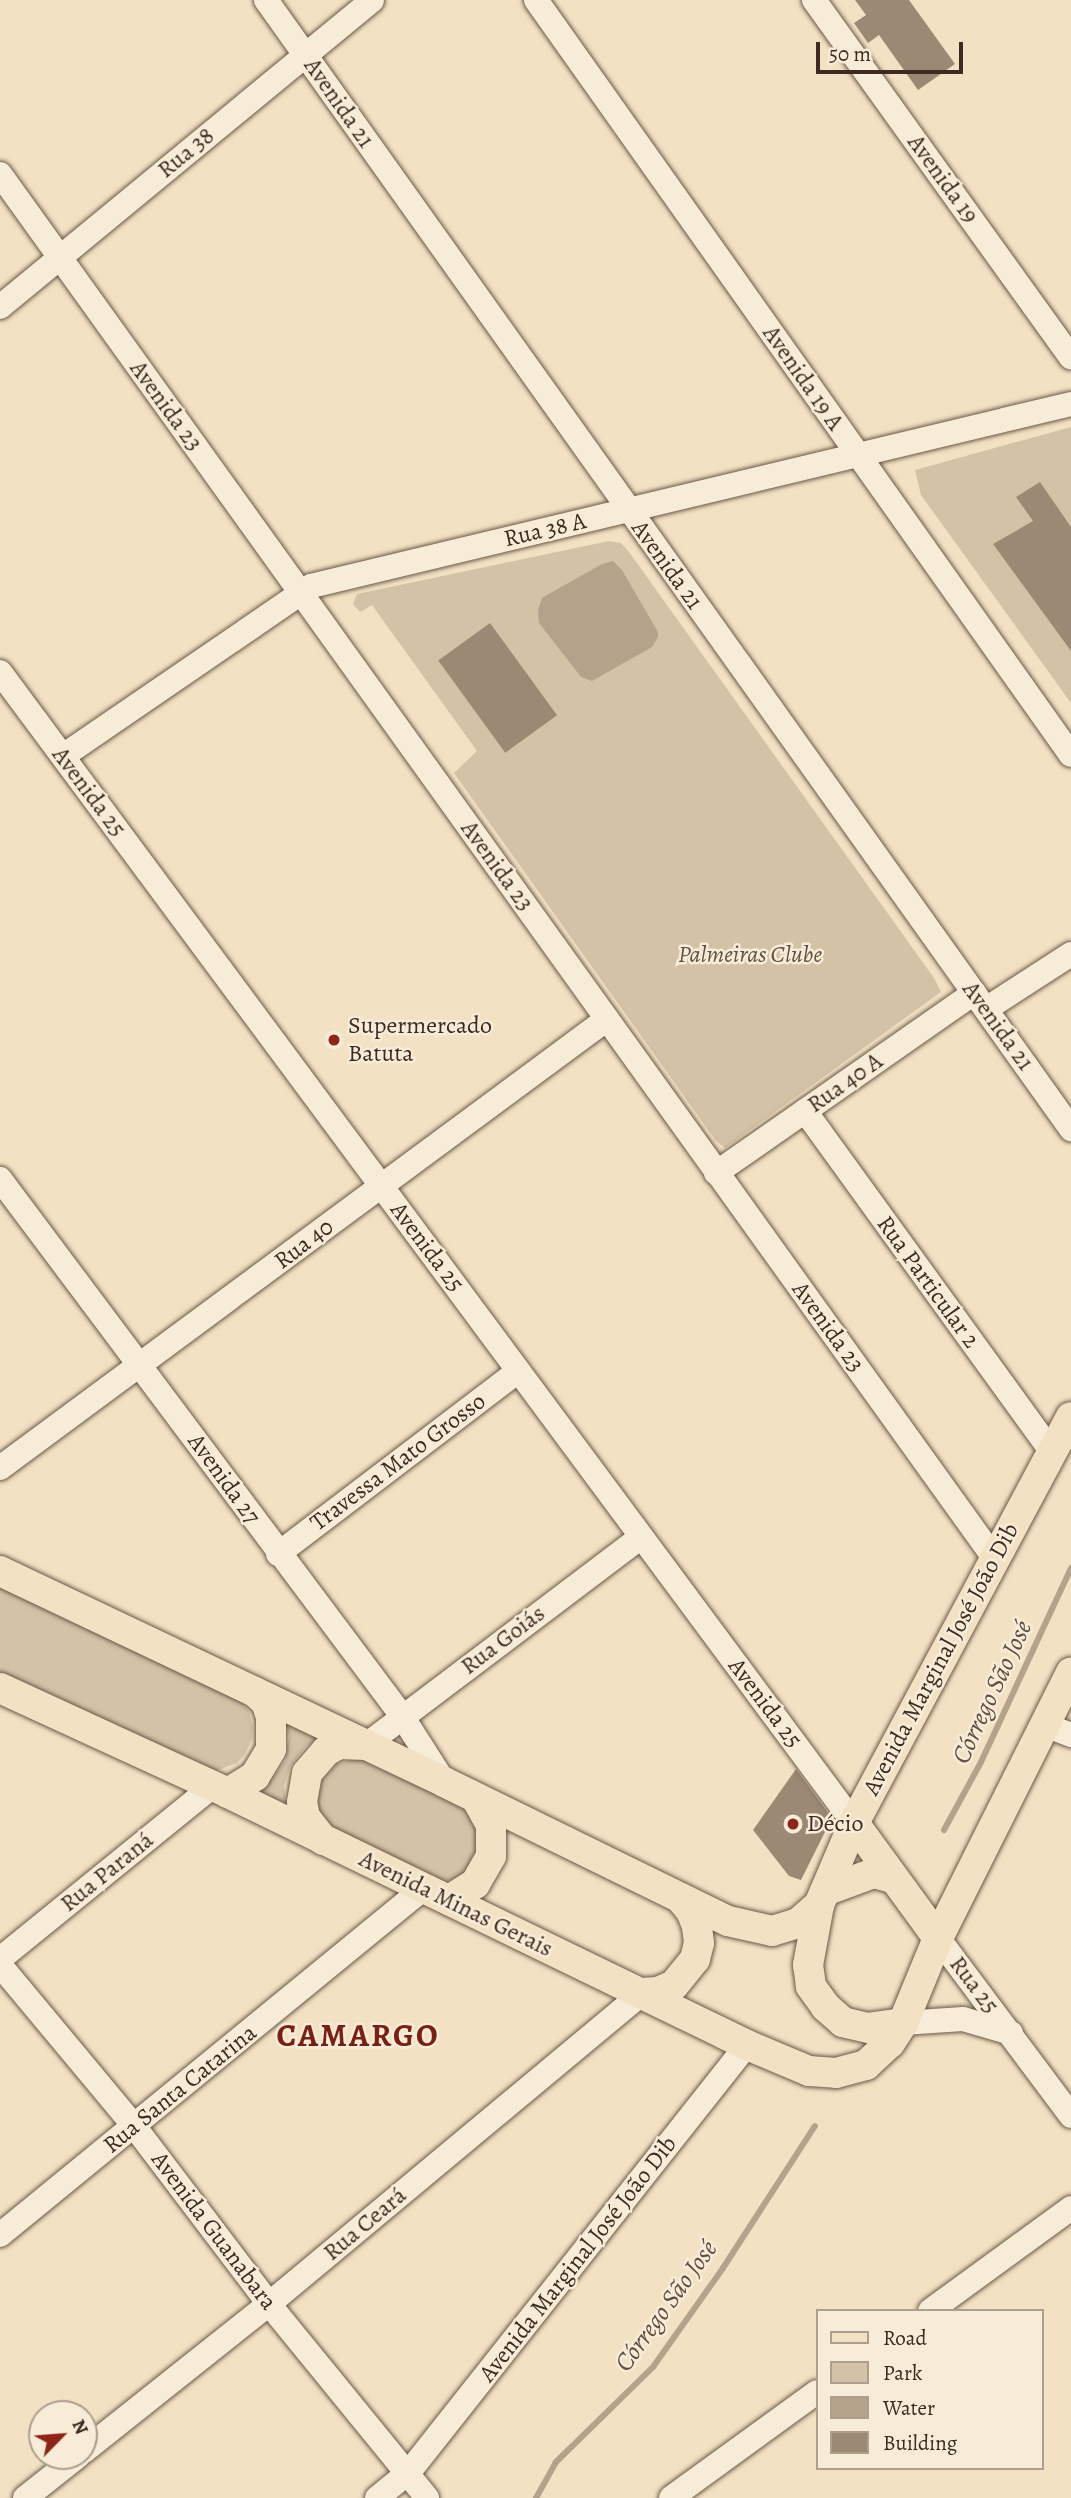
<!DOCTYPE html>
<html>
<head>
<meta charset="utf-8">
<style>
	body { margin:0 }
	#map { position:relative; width:1071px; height:2498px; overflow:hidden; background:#f2e1c2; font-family:Alegreya,serif }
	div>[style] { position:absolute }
	.green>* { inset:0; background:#d3c2a6 }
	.water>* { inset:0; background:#b4a38b }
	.stream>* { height:6px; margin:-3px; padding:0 3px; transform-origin:3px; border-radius:3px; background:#b4a38b }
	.building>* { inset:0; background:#9b8974; transform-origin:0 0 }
	.roads { filter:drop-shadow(0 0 2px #6a5848) drop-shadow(0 0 2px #6a5848) }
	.minor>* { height:24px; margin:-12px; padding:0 12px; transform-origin:12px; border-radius:12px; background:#f7ecd7 }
	.major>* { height:30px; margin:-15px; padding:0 15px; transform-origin:15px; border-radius:15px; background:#f2e1c2 }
	.dots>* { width:19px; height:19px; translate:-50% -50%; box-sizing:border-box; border:4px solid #f7ecd7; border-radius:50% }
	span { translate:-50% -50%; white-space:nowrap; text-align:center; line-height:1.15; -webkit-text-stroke:5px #f7ecd7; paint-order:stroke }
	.street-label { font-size:24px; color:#3d2a20 }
	.park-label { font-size:24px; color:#625042; font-style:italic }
	.poi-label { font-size:24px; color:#3d2a20 }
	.left { translate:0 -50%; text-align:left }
	.water-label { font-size:26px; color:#614e40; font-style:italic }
	.district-label { font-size:32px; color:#7a1f14; font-weight:700; letter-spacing:2px }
	.legend { position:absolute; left:816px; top:2309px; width:228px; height:161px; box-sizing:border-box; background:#f7ecd7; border:2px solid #ad9e8e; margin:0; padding:9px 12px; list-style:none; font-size:21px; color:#3d2a20 }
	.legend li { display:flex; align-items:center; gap:14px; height:35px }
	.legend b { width:35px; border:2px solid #ad9e8e }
	.north { position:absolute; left:28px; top:2400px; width:70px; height:70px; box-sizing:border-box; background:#f7ecd7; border:2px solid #ad9e8e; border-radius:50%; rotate:65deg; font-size:19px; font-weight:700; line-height:28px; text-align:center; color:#3d2a20 }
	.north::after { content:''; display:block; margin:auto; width:24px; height:32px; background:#8f2418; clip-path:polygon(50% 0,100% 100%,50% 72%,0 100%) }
	.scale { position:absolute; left:816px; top:42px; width:147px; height:32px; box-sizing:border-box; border:4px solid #3d2a20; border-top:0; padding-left:9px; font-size:21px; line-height:24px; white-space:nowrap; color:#3d2a20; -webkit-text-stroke:5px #f7ecd7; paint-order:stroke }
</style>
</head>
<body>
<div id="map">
	<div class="green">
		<i style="clip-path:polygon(1071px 427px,1071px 703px,921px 495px,915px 470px)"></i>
		<i style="clip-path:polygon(609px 541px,621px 543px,629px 552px,934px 978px,941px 992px,725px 1148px,716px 1141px,454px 773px,477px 751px,372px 605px,360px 612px,353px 604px,357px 594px)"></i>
		<i style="clip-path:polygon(0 1585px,238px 1697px,249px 1711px,253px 1727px,252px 1739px,245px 1754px,237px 1763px,215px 1771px,0 1675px)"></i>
		<i style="clip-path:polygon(284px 1718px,321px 1737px,305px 1747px,290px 1767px,284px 1786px,287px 1811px,252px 1789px,274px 1776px,285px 1761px,289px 1736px)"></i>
		<i style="clip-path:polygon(360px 1758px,470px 1808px,477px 1816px,479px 1860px,458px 1879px,435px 1882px,334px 1834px,322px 1821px,316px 1804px,321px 1781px,337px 1764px)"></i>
	</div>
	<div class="water">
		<i style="clip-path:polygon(613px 561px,622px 570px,658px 632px,658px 637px,652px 647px,592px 681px,581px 677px,539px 623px,538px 610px,542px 598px,547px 595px,602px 564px)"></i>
	</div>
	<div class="stream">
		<i style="left:944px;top:1830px;width:77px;rotate:-61.4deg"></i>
		<i style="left:981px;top:1762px;width:214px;rotate:-65.1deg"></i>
		<i style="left:536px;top:2498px;width:41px;rotate:-60.9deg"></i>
		<i style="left:556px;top:2462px;width:136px;rotate:-44.4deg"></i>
		<i style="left:653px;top:2367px;width:121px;rotate:-54.7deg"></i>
		<i style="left:723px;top:2268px;width:169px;rotate:-57.1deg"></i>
	</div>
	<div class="building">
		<i style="clip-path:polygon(855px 0,909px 0,955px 64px,918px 90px,879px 35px,868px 43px,854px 23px,866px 15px)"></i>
		<i style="clip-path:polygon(1040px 482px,1071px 527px,1071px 651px,993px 544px,1033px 521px,1016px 497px)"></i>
		<i style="left:490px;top:623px;width:114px;height:64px;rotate:54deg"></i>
		<i style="clip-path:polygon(796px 1769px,832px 1818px,801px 1880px,789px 1876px,753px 1830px)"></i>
	</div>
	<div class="roads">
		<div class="minor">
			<i style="left:266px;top:0;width:1387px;rotate:54.51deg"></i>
			<i style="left:536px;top:0;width:925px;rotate:54.68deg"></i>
			<i style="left:814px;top:0;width:440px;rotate:54.3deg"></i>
			<i style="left:0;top:174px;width:1705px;rotate:54.31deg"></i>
			<i style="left:0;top:307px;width:482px;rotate:-39.5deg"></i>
			<i style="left:0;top:672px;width:1433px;rotate:53.43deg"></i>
			<i style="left:63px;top:756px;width:301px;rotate:-34.4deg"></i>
			<i style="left:311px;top:586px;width:781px;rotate:-13.47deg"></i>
			<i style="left:986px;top:1009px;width:101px;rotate:-32.9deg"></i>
			<i style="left:805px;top:1111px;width:421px;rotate:54.1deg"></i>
			<i style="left:716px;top:1173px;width:315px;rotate:-34.9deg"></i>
			<i style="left:0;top:1179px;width:671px;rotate:53.18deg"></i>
			<i style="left:402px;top:1716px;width:78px;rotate:57.5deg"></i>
			<i style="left:0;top:1468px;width:755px;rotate:-36.49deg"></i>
			<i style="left:278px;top:1554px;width:302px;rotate:-37.3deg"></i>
			<i style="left:1045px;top:1725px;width:28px;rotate:21deg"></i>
			<i style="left:366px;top:1745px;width:345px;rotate:-37.1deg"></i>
			<i style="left:938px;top:1938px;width:222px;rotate:53.2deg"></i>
			<i style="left:0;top:1959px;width:274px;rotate:-39.1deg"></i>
			<i style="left:0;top:1965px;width:209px;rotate:50.2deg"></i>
			<i style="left:134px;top:2126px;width:223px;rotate:52.8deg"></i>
			<i style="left:269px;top:2304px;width:250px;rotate:50.8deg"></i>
			<i style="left:903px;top:2023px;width:60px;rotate:-3.8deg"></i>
			<i style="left:963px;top:2019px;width:50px;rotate:16.3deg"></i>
			<i style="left:0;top:2235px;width:548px;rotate:-39.3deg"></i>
			<i style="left:930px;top:2311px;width:175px;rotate:-36.1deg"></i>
			<i style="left:84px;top:2451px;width:236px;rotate:-38.5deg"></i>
			<i style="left:269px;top:2304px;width:486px;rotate:-39.8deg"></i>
			<i style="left:25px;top:2498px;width:68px;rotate:-38.4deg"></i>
			<i style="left:377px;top:2498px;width:41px;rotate:-39.1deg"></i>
			<i style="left:409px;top:2472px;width:545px;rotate:-51.64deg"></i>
			<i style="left:671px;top:2498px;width:180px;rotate:-36deg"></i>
		</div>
		<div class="major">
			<i style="left:0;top:1571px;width:492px;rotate:25.4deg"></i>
			<i style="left:444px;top:1782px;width:316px;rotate:26.1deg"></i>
			<i style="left:728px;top:1921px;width:45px;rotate:12.8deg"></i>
			<i style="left:772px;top:1931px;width:27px;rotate:-17deg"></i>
			<i style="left:798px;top:1923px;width:28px;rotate:-41deg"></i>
			<i style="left:0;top:1688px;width:251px;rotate:24.7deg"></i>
			<i style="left:228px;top:1793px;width:577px;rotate:25.9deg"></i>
			<i style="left:747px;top:2045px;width:67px;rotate:22.8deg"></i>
			<i style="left:809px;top:2071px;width:27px;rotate:4deg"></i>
			<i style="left:836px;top:2073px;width:31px;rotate:-15deg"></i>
			<i style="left:866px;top:2065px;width:33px;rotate:-43deg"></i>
			<i style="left:890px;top:2043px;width:24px;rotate:-57deg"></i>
			<i style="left:903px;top:2023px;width:92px;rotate:-67.6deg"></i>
			<i style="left:938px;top:1938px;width:297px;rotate:-63.4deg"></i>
			<i style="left:228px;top:1793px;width:32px;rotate:-32deg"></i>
			<i style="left:255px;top:1776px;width:31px;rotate:-59deg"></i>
			<i style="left:271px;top:1749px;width:32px;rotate:-90deg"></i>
			<i style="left:271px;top:1717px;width:16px;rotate:-108deg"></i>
			<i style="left:266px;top:1702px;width:15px;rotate:-138deg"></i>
			<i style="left:854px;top:1823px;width:142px;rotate:53.9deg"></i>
			<i style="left:323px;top:1840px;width:29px;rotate:-128deg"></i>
			<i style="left:305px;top:1817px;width:15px;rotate:-101deg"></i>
			<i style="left:302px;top:1802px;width:29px;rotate:-80deg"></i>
			<i style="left:307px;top:1773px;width:29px;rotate:-49deg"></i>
			<i style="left:326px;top:1751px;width:15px;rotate:-28deg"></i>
			<i style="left:339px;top:1744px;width:27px;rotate:2deg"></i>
			<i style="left:825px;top:1891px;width:52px;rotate:-20.2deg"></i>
			<i style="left:874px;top:1873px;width:20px;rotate:15deg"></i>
			<i style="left:449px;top:1900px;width:31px;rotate:-32deg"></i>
			<i style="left:475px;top:1884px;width:32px;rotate:-60deg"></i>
			<i style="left:491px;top:1856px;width:31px;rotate:-90deg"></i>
			<i style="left:491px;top:1825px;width:31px;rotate:-119deg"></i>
			<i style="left:642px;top:1993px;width:16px;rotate:-4deg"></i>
			<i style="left:658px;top:1992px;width:17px;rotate:-24deg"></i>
			<i style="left:674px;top:1985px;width:33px;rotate:-51deg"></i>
			<i style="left:695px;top:1959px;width:16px;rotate:-76deg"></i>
			<i style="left:699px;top:1943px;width:17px;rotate:-97deg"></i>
			<i style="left:697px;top:1926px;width:16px;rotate:-112deg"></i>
			<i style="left:691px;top:1911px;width:17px;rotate:-130deg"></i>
			<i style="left:903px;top:2023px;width:35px;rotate:172deg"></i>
			<i style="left:868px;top:2028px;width:26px;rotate:-167deg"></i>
			<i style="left:843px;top:2022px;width:23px;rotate:-139deg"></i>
			<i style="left:826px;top:2007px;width:26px;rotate:-126deg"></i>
			<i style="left:811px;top:1986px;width:21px;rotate:-98deg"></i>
			<i style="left:808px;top:1965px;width:61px;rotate:-79.6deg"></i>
			<i style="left:819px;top:1905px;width:89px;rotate:-66.9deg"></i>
			<i style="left:854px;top:1823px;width:460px;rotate:-61.9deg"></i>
		</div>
	</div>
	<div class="dots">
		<i style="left:334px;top:1040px;background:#8f2418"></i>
		<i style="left:793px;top:1824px;background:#8f2418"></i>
	</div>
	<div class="street-label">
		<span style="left:339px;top:103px;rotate:55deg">Avenida 21</span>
		<span style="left:186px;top:153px;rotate:-39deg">Rua 38</span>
		<span style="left:943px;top:179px;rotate:54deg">Avenida 19</span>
		<span style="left:803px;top:378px;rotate:55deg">Avenida 19 A</span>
		<span style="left:166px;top:406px;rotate:54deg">Avenida 23</span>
		<span style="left:545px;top:530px;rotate:-13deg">Rua 38 A</span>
		<span style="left:667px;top:565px;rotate:54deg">Avenida 21</span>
		<span style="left:89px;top:792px;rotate:53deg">Avenida 25</span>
		<span style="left:497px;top:866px;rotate:54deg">Avenida 23</span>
		<span style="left:998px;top:1026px;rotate:54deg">Avenida 21</span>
		<span style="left:845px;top:1083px;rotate:-35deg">Rua 40 A</span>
		<span style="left:304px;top:1244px;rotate:-37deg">Rua 40</span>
		<span style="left:427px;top:1247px;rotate:53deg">Avenida 25</span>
		<span style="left:928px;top:1282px;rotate:54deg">Rua Particular 2</span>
		<span style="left:828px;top:1327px;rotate:54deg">Avenida 23</span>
		<span style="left:398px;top:1462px;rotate:-37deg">Travessa Mato Grosso</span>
		<span style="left:224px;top:1479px;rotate:54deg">Avenida 27</span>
		<span style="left:503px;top:1640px;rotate:-37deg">Rua Goiás</span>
		<span style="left:941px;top:1659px;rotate:-62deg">Avenida Marginal José João Dib</span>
		<span style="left:765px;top:1703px;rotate:53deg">Avenida 25</span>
		<span style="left:107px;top:1872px;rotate:-39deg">Rua Paraná</span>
		<span style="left:456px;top:1904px;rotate:26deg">Avenida Minas Gerais</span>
		<span style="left:974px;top:1985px;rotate:53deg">Rua 25</span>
		<span style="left:180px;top:2089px;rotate:-39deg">Rua Santa Catarina</span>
		<span style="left:365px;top:2224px;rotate:-40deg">Rua Ceará</span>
		<span style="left:214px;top:2231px;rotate:53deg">Avenida Guanabara</span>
		<span style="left:578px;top:2259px;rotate:-52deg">Avenida Marginal José João Dib</span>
	</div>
	<div class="park-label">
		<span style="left:750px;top:955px">Palmeiras Clube</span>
	</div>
	<div class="poi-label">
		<span class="left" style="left:348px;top:1040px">Supermercado<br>Batuta</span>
		<span class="left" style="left:807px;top:1824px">Décio</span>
	</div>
	<div class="water-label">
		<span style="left:992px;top:1692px;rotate:-65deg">Córrego São José</span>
		<span style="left:666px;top:2306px;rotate:-54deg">Córrego São José</span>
	</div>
	<div class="district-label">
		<span style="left:358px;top:2035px">CAMARGO</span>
	</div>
	<ul class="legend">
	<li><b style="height:9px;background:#f2e1c2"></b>Road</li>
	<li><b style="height:19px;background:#d3c2a6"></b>Park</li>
	<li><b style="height:19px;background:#b4a38b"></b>Water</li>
	<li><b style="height:19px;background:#9b8974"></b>Building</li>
	</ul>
	<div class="north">N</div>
	<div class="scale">50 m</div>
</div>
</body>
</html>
